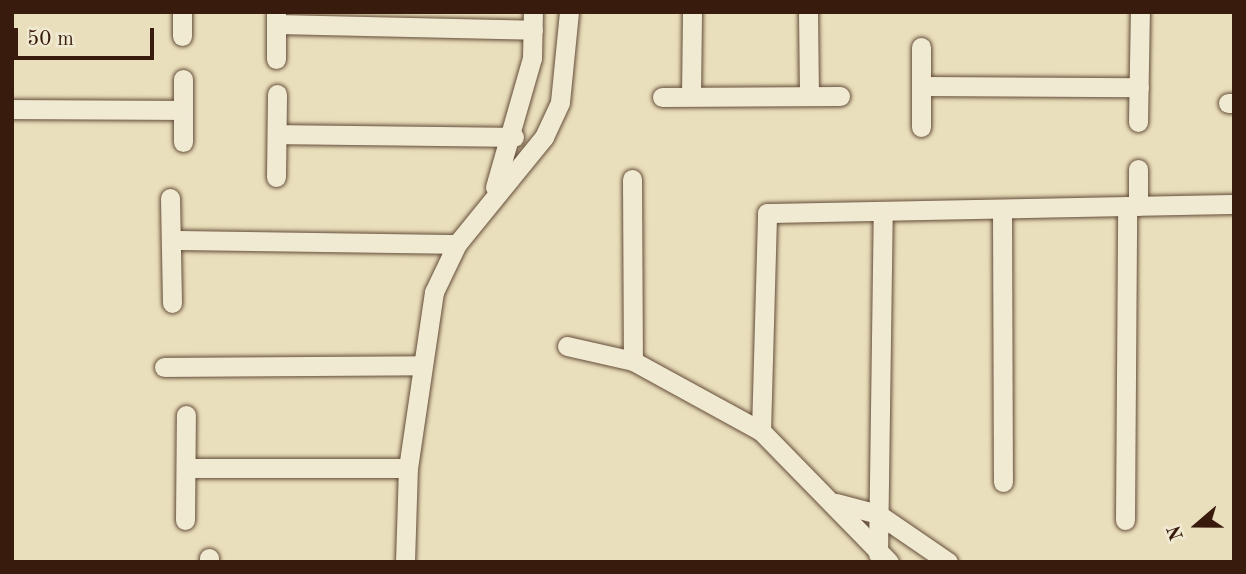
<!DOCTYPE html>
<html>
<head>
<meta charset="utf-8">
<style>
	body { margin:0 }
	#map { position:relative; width:1246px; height:574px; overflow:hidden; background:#eadfbc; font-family:"Old Standard TT",serif }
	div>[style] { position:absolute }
	.roads { filter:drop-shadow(0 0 2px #644c38) drop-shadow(0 0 2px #644c38) }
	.minor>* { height:19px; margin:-9.5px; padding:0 9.5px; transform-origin:9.5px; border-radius:9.5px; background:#f1ead3 }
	span { translate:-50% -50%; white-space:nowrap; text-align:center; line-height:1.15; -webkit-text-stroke:5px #f1ead3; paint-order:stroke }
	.frame { position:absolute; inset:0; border:14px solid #381b0c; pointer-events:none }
	.north { position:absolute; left:1162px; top:490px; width:70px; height:70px; -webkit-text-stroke:5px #f1ead3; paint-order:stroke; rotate:250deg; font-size:19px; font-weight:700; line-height:28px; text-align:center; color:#381b0c }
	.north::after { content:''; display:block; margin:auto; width:24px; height:32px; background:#381b0c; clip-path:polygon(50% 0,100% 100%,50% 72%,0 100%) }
	.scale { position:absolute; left:14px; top:28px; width:140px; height:32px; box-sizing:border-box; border:4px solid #381b0c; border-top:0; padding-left:9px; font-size:21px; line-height:24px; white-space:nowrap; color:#381b0c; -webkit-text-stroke:5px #f1ead3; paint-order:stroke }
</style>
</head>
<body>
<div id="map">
	<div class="roads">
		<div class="minor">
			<i style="left:182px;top:12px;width:24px;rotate:90deg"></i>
			<i style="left:808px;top:12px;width:84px;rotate:89.3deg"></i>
			<i style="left:276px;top:24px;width:257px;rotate:1.3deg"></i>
			<i style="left:276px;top:59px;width:45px;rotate:-90deg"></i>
			<i style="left:183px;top:79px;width:63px;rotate:90deg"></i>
			<i style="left:921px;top:86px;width:218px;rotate:0.3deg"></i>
			<i style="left:691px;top:96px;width:84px;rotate:-89.3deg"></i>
			<i style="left:662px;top:97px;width:178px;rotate:-0.3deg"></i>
			<i style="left:1228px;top:103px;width:6px"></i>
			<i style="left:12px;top:109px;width:170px;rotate:0.3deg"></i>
			<i style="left:1138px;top:122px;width:110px;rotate:-89deg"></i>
			<i style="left:921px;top:127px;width:80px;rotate:-90deg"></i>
			<i style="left:277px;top:134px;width:237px;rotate:0.7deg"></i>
			<i style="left:1138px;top:169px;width:37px;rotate:90deg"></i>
			<i style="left:276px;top:177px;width:83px;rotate:-89.3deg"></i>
			<i style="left:632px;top:179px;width:182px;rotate:89.7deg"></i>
			<i style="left:495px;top:187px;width:134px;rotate:-74deg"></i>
			<i style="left:532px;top:58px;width:46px;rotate:-88.8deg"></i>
			<i style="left:170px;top:198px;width:105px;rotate:88.9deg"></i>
			<i style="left:1002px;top:209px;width:273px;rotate:89.8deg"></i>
			<i style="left:171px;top:240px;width:286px;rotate:0.8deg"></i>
			<i style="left:567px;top:346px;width:68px;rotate:12.8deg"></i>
			<i style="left:633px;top:361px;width:146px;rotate:28.7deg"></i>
			<i style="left:761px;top:431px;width:183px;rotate:45.7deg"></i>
			<i style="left:164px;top:367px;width:256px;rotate:-0.4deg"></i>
			<i style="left:761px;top:431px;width:218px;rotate:-88.4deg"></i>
			<i style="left:767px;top:213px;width:467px;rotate:-1.1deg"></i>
			<i style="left:186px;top:468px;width:222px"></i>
			<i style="left:836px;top:503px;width:43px;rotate:14.7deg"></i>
			<i style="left:878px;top:514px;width:85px;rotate:34.4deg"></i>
			<i style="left:185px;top:520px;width:105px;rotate:-89.5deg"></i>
			<i style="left:1125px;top:520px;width:314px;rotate:-89.6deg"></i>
			<i style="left:878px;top:554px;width:343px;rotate:-89.2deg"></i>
			<i style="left:209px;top:558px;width:4px;rotate:90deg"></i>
			<i style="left:405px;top:562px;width:94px;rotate:-88.2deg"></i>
			<i style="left:408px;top:468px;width:178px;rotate:-81.6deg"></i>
			<i style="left:434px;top:292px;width:53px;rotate:-64.4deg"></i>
			<i style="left:457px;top:244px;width:138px;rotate:-50.9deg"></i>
			<i style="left:544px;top:137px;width:38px;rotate:-65deg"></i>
			<i style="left:560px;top:102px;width:90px;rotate:-84.3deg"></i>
		</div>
	</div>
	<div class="frame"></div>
	<div class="north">N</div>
	<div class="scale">50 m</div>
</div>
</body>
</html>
